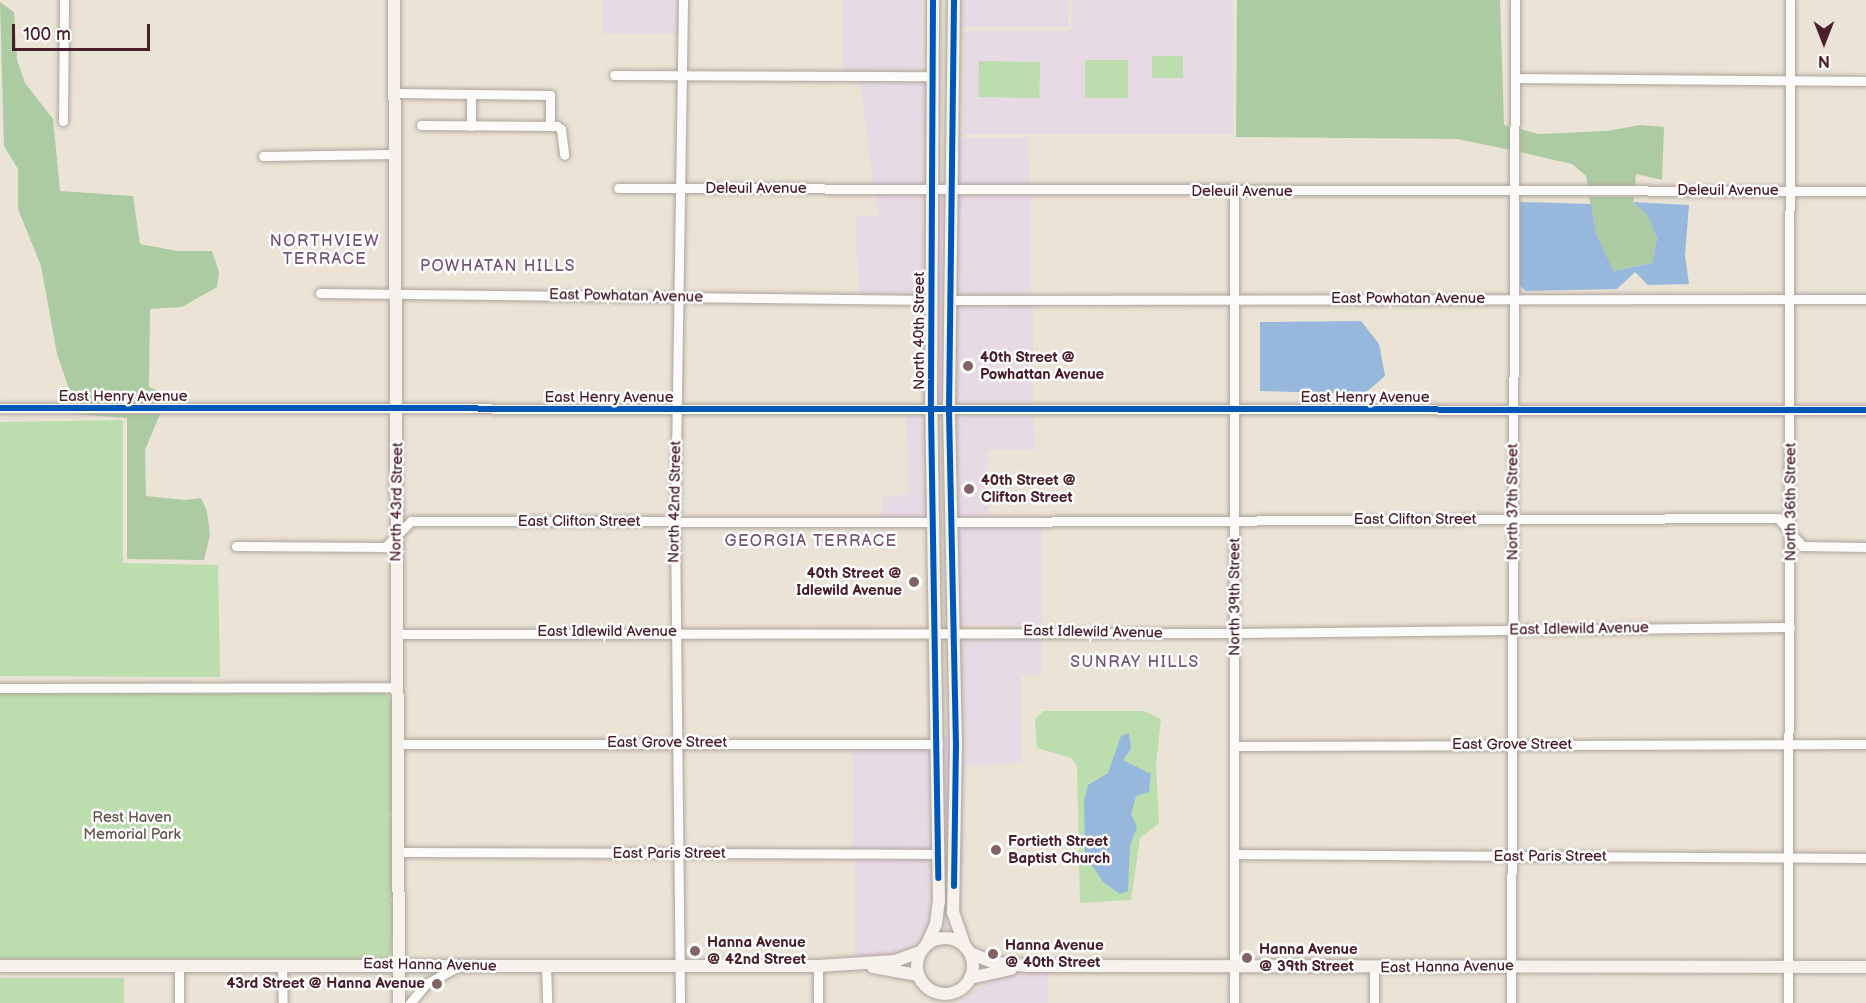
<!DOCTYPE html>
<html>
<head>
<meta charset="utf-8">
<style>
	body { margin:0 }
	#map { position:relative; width:1866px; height:1003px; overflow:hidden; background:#ebe3d5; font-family:"Balsamiq Sans",sans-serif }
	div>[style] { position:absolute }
	.built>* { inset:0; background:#e8dae4; transform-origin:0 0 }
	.green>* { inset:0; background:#bcddae; transform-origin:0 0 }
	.forest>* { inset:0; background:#accba3 }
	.water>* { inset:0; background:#97b8dc }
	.roads { filter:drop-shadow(0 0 2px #ada39c) drop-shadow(0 0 2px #ada39c) }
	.street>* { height:9px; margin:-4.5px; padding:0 4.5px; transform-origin:4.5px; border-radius:4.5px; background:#fcfbf9 }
	.secondary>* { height:12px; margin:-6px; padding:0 6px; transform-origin:6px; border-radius:6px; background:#f6f1eb }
	.secondary>.ring { margin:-6px; padding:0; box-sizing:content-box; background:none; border:12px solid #f6f1eb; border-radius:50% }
	.cycleway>* { height:6px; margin:-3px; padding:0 3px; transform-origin:3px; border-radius:3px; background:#0057b8 }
	.dots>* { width:16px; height:16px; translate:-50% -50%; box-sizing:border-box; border:3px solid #fff; border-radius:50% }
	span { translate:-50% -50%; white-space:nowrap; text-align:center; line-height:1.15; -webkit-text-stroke:5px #fff; paint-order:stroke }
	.street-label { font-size:15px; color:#4a1f2b }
	.poi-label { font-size:15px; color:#4a1f2b; font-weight:700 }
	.left { translate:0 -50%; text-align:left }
	.right { translate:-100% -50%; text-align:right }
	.park-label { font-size:15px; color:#615649 }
	.neighbourhood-label { font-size:16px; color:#765273; letter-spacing:1.5px }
	.north { position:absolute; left:1794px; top:12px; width:60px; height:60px; -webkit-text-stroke:4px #fff; paint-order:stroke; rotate:180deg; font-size:16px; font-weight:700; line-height:24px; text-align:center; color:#4a1f2b }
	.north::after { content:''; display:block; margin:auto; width:21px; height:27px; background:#4a1f2b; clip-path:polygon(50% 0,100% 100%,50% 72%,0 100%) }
	.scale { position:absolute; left:12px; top:24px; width:138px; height:27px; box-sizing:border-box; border:3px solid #4a1f2b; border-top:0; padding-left:8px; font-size:18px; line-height:21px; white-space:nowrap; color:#4a1f2b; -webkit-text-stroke:4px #fff; paint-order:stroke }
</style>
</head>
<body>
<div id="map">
	<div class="built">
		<i style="left:603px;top:0;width:75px;height:34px"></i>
		<i style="left:843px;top:0;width:79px;height:70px"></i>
		<i style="left:962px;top:0;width:106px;height:27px"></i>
		<i style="clip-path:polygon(1072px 0,1233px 0,1233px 134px,963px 134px,963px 31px,1071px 31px)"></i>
		<i style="clip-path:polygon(860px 81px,927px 81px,927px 185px,873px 185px)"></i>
		<i style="clip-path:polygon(959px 129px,963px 138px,1028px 138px,1030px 186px,956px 185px)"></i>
		<i style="clip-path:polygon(875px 195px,927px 196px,927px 295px,859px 294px,855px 216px,879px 216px)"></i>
		<i style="clip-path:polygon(937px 196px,947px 196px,944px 406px,936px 406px)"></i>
		<i style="left:956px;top:196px;width:75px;height:99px"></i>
		<i style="left:955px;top:305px;width:78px;height:101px"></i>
		<i style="clip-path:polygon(906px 416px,927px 416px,929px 517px,882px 517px,882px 497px,909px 494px)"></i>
		<i style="clip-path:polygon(954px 416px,1034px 416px,1035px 450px,987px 450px,989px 516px,956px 517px)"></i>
		<i style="left:956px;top:527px;width:86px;height:98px"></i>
		<i style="clip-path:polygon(959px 636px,1042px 636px,1042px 675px,1021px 675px,1022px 763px,964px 766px,962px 934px,959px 932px)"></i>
		<i style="left:951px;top:736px;width:194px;height:8px;rotate:91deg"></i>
		<i style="left:853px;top:749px;width:81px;height:100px"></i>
		<i style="clip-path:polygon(854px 860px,932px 860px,930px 932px,914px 947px,895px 956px,855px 959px)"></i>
		<i style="clip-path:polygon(1028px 971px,1048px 971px,1048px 1003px,959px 1003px,991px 978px)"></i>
	</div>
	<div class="green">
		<i style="left:1152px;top:56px;width:31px;height:22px"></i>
		<i style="left:1128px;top:60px;width:38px;height:43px;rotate:90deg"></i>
		<i style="left:979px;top:61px;width:61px;height:36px;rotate:1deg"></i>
		<i style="clip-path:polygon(123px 420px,123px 563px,218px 565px,220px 677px,0 676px,0 422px)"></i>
		<i style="clip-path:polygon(384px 692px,393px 702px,395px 812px,389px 814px,395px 823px,394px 896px,390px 899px,394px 907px,391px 956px,381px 959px,0 959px,0 693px)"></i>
		<i style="clip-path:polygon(1043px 711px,1144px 711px,1161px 719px,1156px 765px,1159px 823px,1140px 838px,1131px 900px,1080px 903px,1077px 766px,1071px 758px,1037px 748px,1035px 720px)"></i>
		<i style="left:0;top:978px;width:124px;height:25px"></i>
	</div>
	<div class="forest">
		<i style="clip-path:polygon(1237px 0,1500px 0,1504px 125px,1511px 127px,1511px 150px,1457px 139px,1236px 137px)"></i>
		<i style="clip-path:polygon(0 2px,14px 12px,17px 60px,25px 83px,53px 119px,60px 191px,133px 196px,140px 244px,177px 251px,212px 251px,219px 272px,217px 287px,182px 307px,150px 309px,149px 387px,169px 395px,165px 403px,74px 403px,57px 354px,41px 266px,18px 209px,18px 169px,4px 146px)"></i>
		<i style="clip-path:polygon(1640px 125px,1664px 127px,1662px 180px,1636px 174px,1635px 186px,1588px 186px,1586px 176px,1572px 164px,1520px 152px,1520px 129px,1538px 134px,1607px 131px)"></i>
		<i style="clip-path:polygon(1589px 197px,1634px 197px,1633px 202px,1647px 215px,1657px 238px,1652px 263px,1612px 271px,1596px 233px)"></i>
		<i style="clip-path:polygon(74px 414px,160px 414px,145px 450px,146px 496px,185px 500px,201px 498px,207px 511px,210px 535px,204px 560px,127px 559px,127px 418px)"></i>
	</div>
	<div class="water">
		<i style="clip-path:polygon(1520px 202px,1591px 204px,1596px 233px,1613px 271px,1652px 263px,1657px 238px,1647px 215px,1633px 202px,1689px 205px,1685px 255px,1689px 284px,1648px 285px,1635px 272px,1617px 289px,1526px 291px,1520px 286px)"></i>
		<i style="clip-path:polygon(1361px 321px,1379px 344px,1385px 376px,1364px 394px,1260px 391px,1260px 322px)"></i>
		<i style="clip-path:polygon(1129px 733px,1131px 749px,1123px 760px,1151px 774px,1149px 792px,1136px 796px,1131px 814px,1137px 827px,1130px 846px,1128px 891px,1120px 894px,1103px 882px,1085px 855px,1084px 801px,1088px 785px,1108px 773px,1121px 736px)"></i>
	</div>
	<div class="roads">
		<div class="street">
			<i style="left:614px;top:75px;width:318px;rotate:0.2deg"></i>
			<i style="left:1515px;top:78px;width:351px;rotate:0.5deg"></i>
			<i style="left:396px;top:93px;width:154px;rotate:0.7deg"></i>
			<i style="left:550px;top:95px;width:31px;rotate:90deg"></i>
			<i style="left:471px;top:95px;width:31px;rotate:90deg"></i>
			<i style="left:63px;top:121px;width:121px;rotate:-89.5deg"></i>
			<i style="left:421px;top:125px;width:136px;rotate:0.4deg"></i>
			<i style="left:557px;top:126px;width:5px;rotate:37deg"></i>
			<i style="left:561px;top:129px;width:26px;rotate:83deg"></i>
			<i style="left:263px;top:156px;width:131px;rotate:-0.9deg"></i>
			<i style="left:618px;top:188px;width:1248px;rotate:0.14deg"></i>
			<i style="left:320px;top:293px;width:612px;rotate:0.66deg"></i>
			<i style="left:951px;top:300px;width:915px;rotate:-0.06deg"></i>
			<i style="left:0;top:408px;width:1866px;rotate:0.06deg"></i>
			<i style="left:951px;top:522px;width:827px;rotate:-0.28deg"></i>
			<i style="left:1778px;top:518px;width:37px;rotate:49deg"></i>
			<i style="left:1802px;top:546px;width:64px;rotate:0.9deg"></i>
			<i style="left:236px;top:546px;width:149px;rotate:0.4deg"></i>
			<i style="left:385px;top:547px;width:37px;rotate:-45deg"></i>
			<i style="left:411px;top:521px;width:522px;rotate:0.11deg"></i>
			<i style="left:396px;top:634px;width:839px;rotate:-0.07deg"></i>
			<i style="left:1235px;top:633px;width:555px;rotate:-0.62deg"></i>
			<i style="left:0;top:688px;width:397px;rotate:-0.1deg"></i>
			<i style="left:396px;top:744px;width:542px"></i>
			<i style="left:1235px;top:746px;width:631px;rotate:-0.18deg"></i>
			<i style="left:400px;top:852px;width:537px;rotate:0.21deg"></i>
			<i style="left:1234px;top:854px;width:632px;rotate:0.36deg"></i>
			<i style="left:282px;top:964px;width:39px;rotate:89deg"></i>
			<i style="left:818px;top:966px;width:37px;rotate:90deg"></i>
			<i style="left:546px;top:967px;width:36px;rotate:88deg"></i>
			<i style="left:179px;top:1003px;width:37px;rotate:-90deg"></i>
			<i style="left:410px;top:1003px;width:25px;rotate:-50deg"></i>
			<i style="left:426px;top:984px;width:35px;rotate:-29deg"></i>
			<i style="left:680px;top:1003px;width:481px;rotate:-90.6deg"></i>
			<i style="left:675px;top:522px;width:522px;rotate:-89.12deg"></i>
			<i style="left:1234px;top:1003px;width:811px;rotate:-90deg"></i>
			<i style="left:1374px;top:1003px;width:35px;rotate:-90deg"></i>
			<i style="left:1511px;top:1003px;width:1003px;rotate:-89.77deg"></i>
			<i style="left:1788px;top:1003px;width:1003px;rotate:-89.89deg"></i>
		</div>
		<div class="secondary">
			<i style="left:394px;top:0;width:1003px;rotate:89.71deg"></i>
			<i style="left:954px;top:0;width:411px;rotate:90.7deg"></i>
			<i style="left:949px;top:411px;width:334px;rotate:88.8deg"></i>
			<i style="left:956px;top:745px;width:167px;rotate:91deg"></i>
			<i style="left:953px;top:912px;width:37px;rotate:71deg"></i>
			<i class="ring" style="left:917px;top:938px;width:44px;height:44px"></i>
			<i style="left:927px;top:944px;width:22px;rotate:-66deg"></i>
			<i style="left:936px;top:924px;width:23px;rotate:-83deg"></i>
			<i style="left:939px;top:901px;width:490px;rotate:-90.9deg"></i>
			<i style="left:931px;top:411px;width:411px;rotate:-89.7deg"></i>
			<i style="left:970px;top:953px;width:27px;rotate:22deg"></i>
			<i style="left:995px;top:963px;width:32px;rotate:5deg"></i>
			<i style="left:1027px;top:966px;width:839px;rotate:0.07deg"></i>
			<i style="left:0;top:966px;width:818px"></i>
			<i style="left:818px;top:966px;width:77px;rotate:-3.7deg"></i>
			<i style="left:895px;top:961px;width:27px;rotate:-20deg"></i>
			<i style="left:873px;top:967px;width:46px;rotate:10.1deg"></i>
			<i style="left:970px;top:978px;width:42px;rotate:-12.4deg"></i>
		</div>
	</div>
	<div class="cycleway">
		<i style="left:933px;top:0;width:411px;rotate:90.3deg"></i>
		<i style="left:931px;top:411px;width:467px;rotate:89.1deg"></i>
		<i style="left:0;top:408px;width:1866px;rotate:0.06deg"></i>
		<i style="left:954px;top:886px;width:141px;rotate:-89.2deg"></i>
		<i style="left:956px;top:745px;width:334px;rotate:-91.2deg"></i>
		<i style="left:949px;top:411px;width:411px;rotate:-89.3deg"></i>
	</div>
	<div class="dots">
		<i style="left:968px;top:366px;background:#826466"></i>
		<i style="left:969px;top:489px;background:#826466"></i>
		<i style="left:914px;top:582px;background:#826466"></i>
		<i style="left:996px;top:850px;background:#826466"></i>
		<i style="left:695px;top:951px;background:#826466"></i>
		<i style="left:993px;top:954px;background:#826466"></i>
		<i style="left:1247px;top:958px;background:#826466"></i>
		<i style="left:437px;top:984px;background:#826466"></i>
	</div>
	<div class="street-label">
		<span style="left:756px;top:189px">Deleuil Avenue</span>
		<span style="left:1728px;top:191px">Deleuil Avenue</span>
		<span style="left:1242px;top:192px">Deleuil Avenue</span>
		<span style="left:626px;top:296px;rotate:1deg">East Powhatan Avenue</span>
		<span style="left:1408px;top:299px">East Powhatan Avenue</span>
		<span style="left:920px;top:331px;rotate:-90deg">North 40th Street</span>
		<span style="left:123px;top:397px">East Henry Avenue</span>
		<span style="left:609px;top:398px">East Henry Avenue</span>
		<span style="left:1365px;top:398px">East Henry Avenue</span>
		<span style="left:397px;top:502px;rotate:-89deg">North 43rd Street</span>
		<span style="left:675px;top:502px;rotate:-89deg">North 42nd Street</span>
		<span style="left:1513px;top:502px;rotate:-90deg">North 37th Street</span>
		<span style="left:1791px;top:502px;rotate:-90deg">North 36th Street</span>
		<span style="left:1415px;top:520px">East Clifton Street</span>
		<span style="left:579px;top:522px">East Clifton Street</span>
		<span style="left:1235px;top:597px;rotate:-90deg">North 39th Street</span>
		<span style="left:1579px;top:629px;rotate:-1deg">East Idlewild Avenue</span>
		<span style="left:607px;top:632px">East Idlewild Avenue</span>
		<span style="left:1093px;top:632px;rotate:1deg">East Idlewild Avenue</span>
		<span style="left:667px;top:743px">East Grove Street</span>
		<span style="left:1512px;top:745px">East Grove Street</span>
		<span style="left:669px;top:854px">East Paris Street</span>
		<span style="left:1550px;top:857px">East Paris Street</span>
		<span style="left:430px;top:965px;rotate:1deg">East Hanna Avenue</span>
		<span style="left:1447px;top:967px;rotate:-1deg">East Hanna Avenue</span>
	</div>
	<div class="poi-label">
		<span class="left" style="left:980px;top:366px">40th Street @<br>Powhattan Avenue</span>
		<span class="left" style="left:981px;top:489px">40th Street @<br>Clifton Street</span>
		<span class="right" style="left:902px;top:582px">40th Street @<br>Idlewild Avenue</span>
		<span class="left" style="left:1008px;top:850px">Fortieth Street<br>Baptist Church</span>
		<span class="left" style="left:707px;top:951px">Hanna Avenue<br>@ 42nd Street</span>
		<span class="left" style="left:1005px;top:954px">Hanna Avenue<br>@ 40th Street</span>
		<span class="left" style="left:1259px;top:958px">Hanna Avenue<br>@ 39th Street</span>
		<span class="right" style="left:425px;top:984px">43rd Street @ Hanna Avenue</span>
	</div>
	<div class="park-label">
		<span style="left:132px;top:826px">Rest Haven<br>Memorial Park</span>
	</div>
	<div class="neighbourhood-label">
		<span style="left:325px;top:251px">NORTHVIEW<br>TERRACE</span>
		<span style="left:498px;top:267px">POWHATAN HILLS</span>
		<span style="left:811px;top:542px">GEORGIA TERRACE</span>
		<span style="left:1135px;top:663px">SUNRAY HILLS</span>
	</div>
	<div class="north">N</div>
	<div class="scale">100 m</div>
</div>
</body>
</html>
